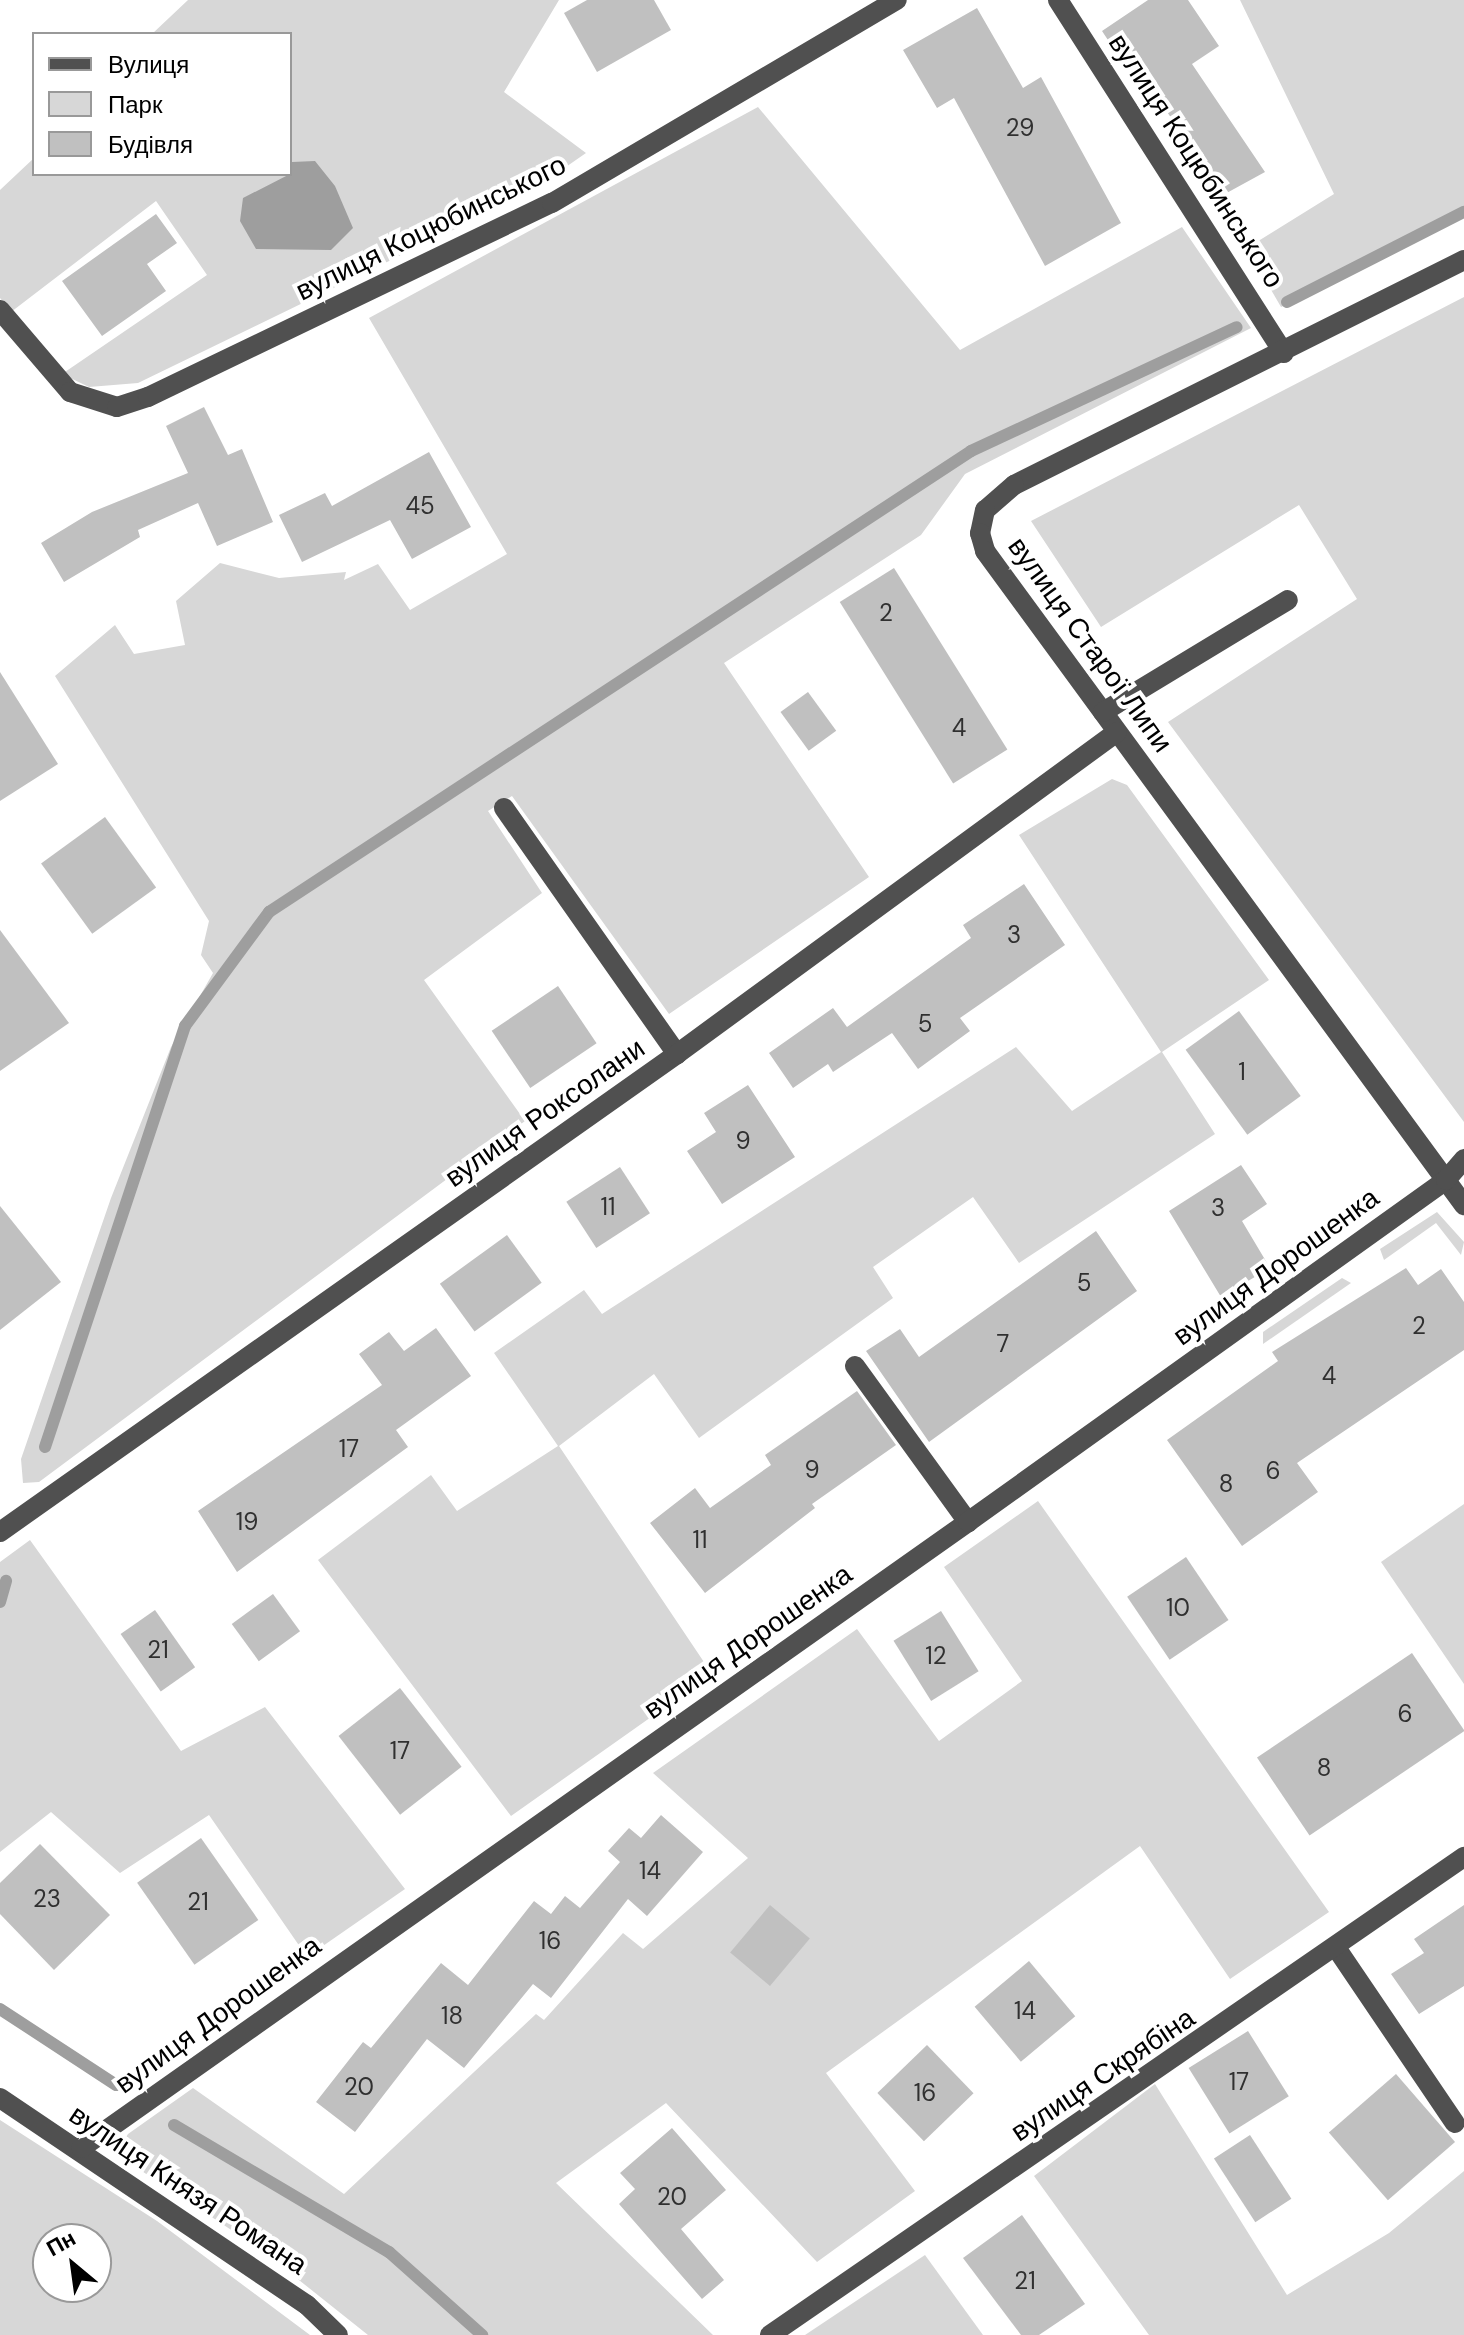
<!DOCTYPE html>
<html>
<head>
<meta charset="utf-8">
<style>
	body { margin:0 }
	#map { position:relative; width:1464px; height:2335px; overflow:hidden; background:#fff; font-family:"DM Sans",sans-serif }
	div>[style] { position:absolute }
	.green>* { inset:0; background:#d7d7d7 }
	.water>* { inset:0; background:#9e9e9e }
	.stream>* { height:12px; margin:-6px; padding:0 6px; transform-origin:6px; border-radius:6px; background:#9e9e9e }
	.building>* { inset:0; background:#c0c0c0; transform-origin:0 0 }
	.minor>* { height:20px; margin:-10px; padding:0 10px; transform-origin:10px; border-radius:10px; background:#505050 }
	span { translate:-50% -50%; white-space:nowrap; text-align:center; line-height:1.15; -webkit-text-stroke:8px #fff; paint-order:stroke }
	.number-label { font-size:24px; color:#303030 }
	.number-label span { -webkit-text-stroke-width:0 }
	.street-label { font-size:28px; color:#000 }
	.legend { position:absolute; left:32px; top:32px; width:260px; height:144px; box-sizing:border-box; background:#fff; border:2px solid #999; margin:0; padding:10px 14px; list-style:none; font-size:24px; color:#000 }
	.legend li { display:flex; align-items:center; gap:16px; height:40px }
	.legend b { width:40px; border:2px solid #999 }
	.north { position:absolute; left:32px; top:2223px; width:80px; height:80px; box-sizing:border-box; background:#fff; border:2px solid #999; border-radius:50%; rotate:331deg; font-size:22px; font-weight:700; line-height:32px; text-align:center; color:#000 }
	.north::after { content:''; display:block; margin:auto; width:28px; height:36px; background:#000; clip-path:polygon(50% 0,100% 100%,50% 72%,0 100%) }
</style>
</head>
<body>
<div id="map">
	<div class="green">
		<i style="clip-path:polygon(188px 0,559px 0,504px 92px,586px 153px,527px 194px,138px 383px,89px 387px,62px 374px,207px 275px,156px 201px,11px 312px,0 298px,0 190px,34px 158px,34px 174px,290px 174px,290px 34px,152px 34px)"></i>
		<i style="clip-path:polygon(1240px 0,1464px 0,1464px 217px,1281px 307px,1247px 248px,1334px 194px)"></i>
		<i style="clip-path:polygon(758px 107px,960px 350px,1182px 227px,1251px 328px,965px 474px,921px 535px,724px 663px,869px 877px,669px 1014px,512px 796px,488px 811px,542px 893px,424px 980px,525px 1121px,39px 1482px,23px 1483px,21px 1459px,111px 1198px,171px 1047px,213px 973px,201px 955px,209px 921px,55px 676px,115px 625px,134px 654px,185px 645px,176px 601px,220px 563px,279px 578px,346px 572px,344px 580px,378px 564px,410px 610px,507px 554px,369px 318px)"></i>
		<i style="clip-path:polygon(1464px 297px,1464px 1122px,1168px 722px,1357px 599px,1299px 505px,1101px 627px,1031px 521px)"></i>
		<i style="clip-path:polygon(1112px 779px,1127px 785px,1269px 980px,1162px 1052px,1215px 1134px,1019px 1263px,973px 1197px,873px 1267px,893px 1298px,699px 1438px,654px 1374px,559px 1446px,712px 1674px,511px 1816px,318px 1560px,431px 1475px,457px 1511px,558px 1446px,494px 1353px,584px 1290px,602px 1314px,1016px 1047px,1072px 1111px,1161px 1052px,1019px 835px)"></i>
		<i style="clip-path:polygon(1437px 1212px,1464px 1242px,1461px 1255px,1436px 1223px,1384px 1260px,1380px 1249px)"></i>
		<i style="clip-path:polygon(1342px 1278px,1351px 1283px,1263px 1344px,1263px 1332px)"></i>
		<i style="clip-path:polygon(1038px 1501px,1329px 1912px,1230px 1979px,1140px 1846px,826px 2073px,915px 2191px,817px 2262px,666px 2103px,556px 2183px,713px 2335px,368px 2335px,260px 2249px,125px 2160px,121px 2145px,128px 2134px,193px 2088px,344px 2194px,536px 2014px,544px 2020px,623px 1933px,643px 1949px,748px 1858px,653px 1773px,857px 1629px,939px 1741px,1022px 1681px,944px 1567px)"></i>
		<i style="clip-path:polygon(1464px 1504px,1464px 1684px,1381px 1562px)"></i>
		<i style="clip-path:polygon(30px 1540px,181px 1751px,265px 1707px,405px 1889px,307px 1957px,209px 1815px,120px 1873px,51px 1812px,0 1852px,0 1562px)"></i>
		<i style="clip-path:polygon(1155px 2084px,1287px 2295px,1389px 2233px,1464px 2171px,1464px 2335px,1149px 2335px,1034px 2176px)"></i>
		<i style="clip-path:polygon(evenodd,0 2120px,157px 2221px,310px 2335px,0 2335px,0 2120px,48px 2239px,96px 2239px,96px 2287px,48px 2287px,48px 2239px)"></i>
		<i style="clip-path:polygon(925px 2255px,983px 2335px,805px 2335px)"></i>
	</div>
	<div class="water">
		<i style="clip-path:polygon(315px 161px,335px 186px,353px 228px,331px 250px,256px 249px,240px 221px,243px 198px,290px 174px,292px 162px)"></i>
	</div>
	<div class="stream">
		<i style="left:1287px;top:302px;width:199px;rotate:-27deg"></i>
		<i style="left:45px;top:1447px;width:444px;rotate:-71.6deg"></i>
		<i style="left:185px;top:1026px;width:142px;rotate:-53.6deg"></i>
		<i style="left:269px;top:912px;width:840px;rotate:-33.29deg"></i>
		<i style="left:971px;top:451px;width:293px;rotate:-25deg"></i>
		<i style="left:0;top:1602px;width:22px;rotate:-74deg"></i>
		<i style="left:0;top:2009px;width:139px;rotate:33.2deg"></i>
		<i style="left:174px;top:2125px;width:250px;rotate:30.6deg"></i>
		<i style="left:389px;top:2252px;width:125px;rotate:41.7deg"></i>
	</div>
	<div class="building">
		<i style="clip-path:polygon(587px 0,654px 0,671px 30px,597px 72px,564px 13px)"></i>
		<i style="clip-path:polygon(1148px 0,1188px 0,1219px 46px,1192px 64px,1265px 172px,1223px 195px,1153px 91px,1145px 96px,1102px 31px)"></i>
		<i style="clip-path:polygon(977px 8px,1023px 88px,1041px 77px,1121px 223px,1045px 266px,954px 98px,937px 108px,903px 50px)"></i>
		<i style="clip-path:polygon(156px 214px,177px 243px,147px 264px,166px 291px,102px 336px,62px 281px)"></i>
		<i style="clip-path:polygon(204px 407px,228px 455px,242px 449px,273px 522px,217px 546px,198px 503px,138px 530px,140px 537px,64px 582px,41px 543px,92px 512px,188px 473px,166px 426px)"></i>
		<i style="clip-path:polygon(429px 452px,471px 527px,412px 559px,390px 520px,302px 562px,279px 515px,325px 493px,332px 506px)"></i>
		<i style="left:894px;top:568px;width:214px;height:64px;rotate:58deg"></i>
		<i style="clip-path:polygon(0 672px,58px 764px,0 801px)"></i>
		<i style="left:808px;top:692px;width:48px;height:34px;rotate:54deg"></i>
		<i style="left:105px;top:817px;width:87px;height:79px;rotate:54deg"></i>
		<i style="clip-path:polygon(1024px 884px,1065px 945px,960px 1018px,970px 1031px,918px 1069px,892px 1033px,833px 1072px,828px 1064px,793px 1088px,769px 1053px,833px 1008px,847px 1027px,971px 938px,963px 925px)"></i>
		<i style="clip-path:polygon(0 930px,69px 1023px,0 1071px)"></i>
		<i style="left:558px;top:986px;width:69px;height:80px;rotate:56deg"></i>
		<i style="left:1239px;top:1011px;width:105px;height:66px;rotate:54deg"></i>
		<i style="clip-path:polygon(748px 1085px,795px 1157px,722px 1204px,687px 1151px,716px 1132px,704px 1113px)"></i>
		<i style="clip-path:polygon(1241px 1165px,1267px 1204px,1242px 1221px,1270px 1268px,1221px 1297px,1169px 1211px)"></i>
		<i style="left:620px;top:1167px;width:55px;height:64px;rotate:57deg"></i>
		<i style="clip-path:polygon(0 1206px,61px 1282px,0 1330px)"></i>
		<i style="clip-path:polygon(1096px 1231px,1137px 1291px,929px 1442px,866px 1351px,900px 1329px,919px 1357px)"></i>
		<i style="left:507px;top:1235px;width:59px;height:83px;rotate:54deg"></i>
		<i style="clip-path:polygon(1406px 1268px,1418px 1285px,1441px 1269px,1464px 1302px,1464px 1350px,1297px 1463px,1318px 1492px,1242px 1546px,1167px 1440px,1278px 1361px,1272px 1352px)"></i>
		<i style="clip-path:polygon(436px 1328px,471px 1376px,396px 1430px,408px 1447px,237px 1572px,198px 1511px,382px 1385px,359px 1354px,389px 1332px,404px 1351px)"></i>
		<i style="clip-path:polygon(857px 1391px,896px 1445px,812px 1504px,815px 1508px,705px 1593px,650px 1523px,695px 1488px,710px 1508px,771px 1465px,765px 1455px)"></i>
		<i style="left:1186px;top:1557px;width:76px;height:71px;rotate:56deg"></i>
		<i style="left:273px;top:1594px;width:46px;height:51px;rotate:54deg"></i>
		<i style="left:155px;top:1610px;width:70px;height:42px;rotate:55deg"></i>
		<i style="left:941px;top:1611px;width:71px;height:56px;rotate:58deg"></i>
		<i style="left:1412px;top:1653px;width:94px;height:187px;rotate:56deg"></i>
		<i style="left:400px;top:1688px;width:100px;height:78px;rotate:52deg"></i>
		<i style="clip-path:polygon(661px 1815px,703px 1852px,647px 1916px,628px 1899px,551px 1998px,533px 1984px,464px 2068px,427px 2039px,355px 2132px,316px 2102px,363px 2042px,371px 2048px,441px 1963px,468px 1985px,534px 1901px,551px 1914px,565px 1896px,580px 1908px,620px 1862px,608px 1851px,629px 1828px,641px 1838px)"></i>
		<i style="left:201px;top:1838px;width:100px;height:78px;rotate:55deg"></i>
		<i style="clip-path:polygon(40px 1844px,110px 1915px,54px 1970px,0 1914px,0 1883px)"></i>
		<i style="left:770px;top:1905px;width:52px;height:62px;rotate:40deg"></i>
		<i style="clip-path:polygon(1464px 1905px,1464px 1986px,1419px 2014px,1391px 1974px,1424px 1953px,1414px 1939px)"></i>
		<i style="left:1029px;top:1961px;width:72px;height:71px;rotate:50deg"></i>
		<i style="left:1248px;top:2031px;width:77px;height:70px;rotate:58deg"></i>
		<i style="left:927px;top:2045px;width:67px;height:69px;rotate:46deg"></i>
		<i style="left:1396px;top:2074px;width:90px;height:89px;rotate:49deg"></i>
		<i style="clip-path:polygon(672px 2128px,726px 2190px,681px 2229px,724px 2280px,702px 2299px,619px 2204px,635px 2189px,620px 2173px)"></i>
		<i style="left:1250px;top:2135px;width:76px;height:43px;rotate:57deg"></i>
		<i style="clip-path:polygon(1022px 2215px,1085px 2304px,1039px 2335px,1021px 2335px,963px 2258px)"></i>
	</div>
	<div class="minor">
		<i style="left:1058px;top:0;width:419px;rotate:57.4deg"></i>
		<i style="left:1464px;top:260px;width:503px;rotate:153.43deg"></i>
		<i style="left:1014px;top:485px;width:38px;rotate:139deg"></i>
		<i style="left:985px;top:510px;width:24px;rotate:102deg"></i>
		<i style="left:980px;top:533px;width:19px;rotate:74deg"></i>
		<i style="left:985px;top:551px;width:811px;rotate:53.78deg"></i>
		<i style="left:0;top:310px;width:108px;rotate:49.5deg"></i>
		<i style="left:70px;top:392px;width:49px;rotate:17.7deg"></i>
		<i style="left:117px;top:407px;width:33px;rotate:-18deg"></i>
		<i style="left:148px;top:397px;width:448px;rotate:-25.7deg"></i>
		<i style="left:552px;top:203px;width:400px;rotate:-30.5deg"></i>
		<i style="left:1103px;top:712px;width:216px;rotate:-31.2deg"></i>
		<i style="left:504px;top:808px;width:301px;rotate:54.9deg"></i>
		<i style="left:855px;top:1366px;width:193px;rotate:54.1deg"></i>
		<i style="left:0;top:1532px;width:829px;rotate:-35.22deg"></i>
		<i style="left:677px;top:1054px;width:545px;rotate:-36.2deg"></i>
		<i style="left:1337px;top:1949px;width:210px;rotate:55.9deg"></i>
		<i style="left:0;top:2098px;width:370px;rotate:34deg"></i>
		<i style="left:307px;top:2305px;width:43px;rotate:44.1deg"></i>
		<i style="left:81px;top:2148px;width:1086px;rotate:-35.21deg"></i>
		<i style="left:968px;top:1522px;width:588px;rotate:-35.58deg"></i>
		<i style="left:1446px;top:1180px;width:28px;rotate:-49deg"></i>
		<i style="left:770px;top:2335px;width:843px;rotate:-34.56deg"></i>
	</div>
	<div class="number-label">
		<span style="left:1020px;top:128px">29</span>
		<span style="left:420px;top:506px">45</span>
		<span style="left:886px;top:613px">2</span>
		<span style="left:959px;top:728px">4</span>
		<span style="left:1014px;top:935px">3</span>
		<span style="left:925px;top:1024px">5</span>
		<span style="left:1242px;top:1072px">1</span>
		<span style="left:743px;top:1141px">9</span>
		<span style="left:608px;top:1207px">11</span>
		<span style="left:1218px;top:1208px">3</span>
		<span style="left:1084px;top:1283px">5</span>
		<span style="left:1419px;top:1326px">2</span>
		<span style="left:1003px;top:1344px">7</span>
		<span style="left:1329px;top:1376px">4</span>
		<span style="left:349px;top:1449px">17</span>
		<span style="left:812px;top:1470px">9</span>
		<span style="left:1273px;top:1471px">6</span>
		<span style="left:1226px;top:1484px">8</span>
		<span style="left:247px;top:1522px">19</span>
		<span style="left:700px;top:1540px">11</span>
		<span style="left:1178px;top:1608px">10</span>
		<span style="left:158px;top:1650px">21</span>
		<span style="left:936px;top:1656px">12</span>
		<span style="left:1405px;top:1714px">6</span>
		<span style="left:400px;top:1751px">17</span>
		<span style="left:1324px;top:1768px">8</span>
		<span style="left:650px;top:1871px">14</span>
		<span style="left:47px;top:1899px">23</span>
		<span style="left:198px;top:1902px">21</span>
		<span style="left:550px;top:1941px">16</span>
		<span style="left:1025px;top:2011px">14</span>
		<span style="left:452px;top:2016px">18</span>
		<span style="left:1239px;top:2082px">17</span>
		<span style="left:359px;top:2087px">20</span>
		<span style="left:925px;top:2093px">16</span>
		<span style="left:672px;top:2197px">20</span>
		<span style="left:1025px;top:2281px">21</span>
	</div>
	<div class="street-label">
		<span style="left:1196px;top:161px;rotate:57deg">вулиця Коцюбинського</span>
		<span style="left:431px;top:228px;rotate:-26deg">вулиця Коцюбинського</span>
		<span style="left:1090px;top:645px;rotate:54deg">вулиця Старої Липи</span>
		<span style="left:545px;top:1113px;rotate:-35deg">вулиця Роксолани</span>
		<span style="left:1276px;top:1267px;rotate:-36deg">вулиця Дорошенка</span>
		<span style="left:748px;top:1642px;rotate:-35deg">вулиця Дорошенка</span>
		<span style="left:218px;top:2015px;rotate:-36deg">вулиця Дорошенка</span>
		<span style="left:1103px;top:2075px;rotate:-34deg">вулиця Скрябіна</span>
		<span style="left:188px;top:2190px;rotate:34deg">вулиця Князя Романа</span>
	</div>
	<ul class="legend">
	<li><b style="height:10px;background:#505050"></b>Вулиця</li>
	<li><b style="height:22px;background:#d7d7d7"></b>Парк</li>
	<li><b style="height:22px;background:#c0c0c0"></b>Будівля</li>
	</ul>
	<div class="north">Пн</div>
</div>
</body>
</html>
